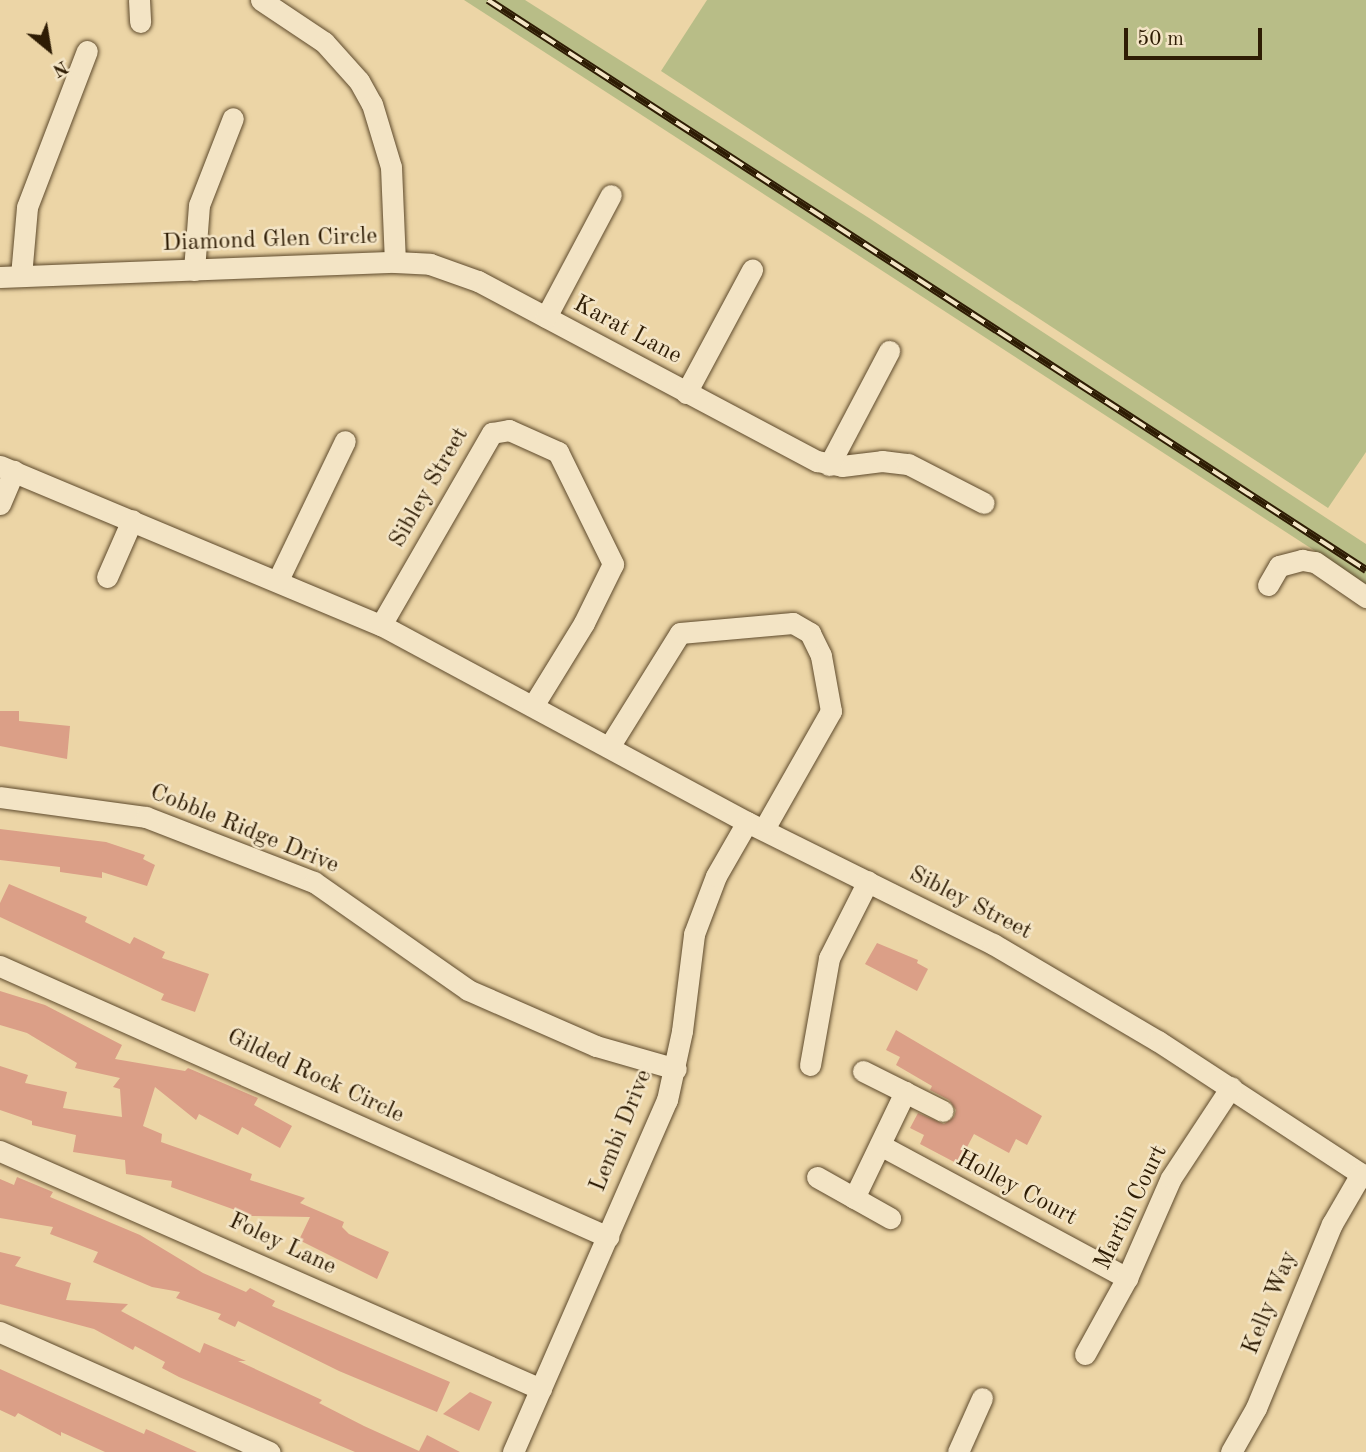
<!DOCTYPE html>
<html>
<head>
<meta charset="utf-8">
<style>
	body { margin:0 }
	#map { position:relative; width:1366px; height:1452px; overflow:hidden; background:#ecd5a6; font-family:"Old Standard TT",serif }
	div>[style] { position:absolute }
	.green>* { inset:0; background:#b8bd87 }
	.building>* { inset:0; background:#db9f87 }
	.roads { filter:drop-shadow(0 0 2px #5e4a2c) drop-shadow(0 0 2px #5e4a2c) }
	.minor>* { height:21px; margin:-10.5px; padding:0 10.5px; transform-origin:10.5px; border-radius:10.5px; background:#f3e4c5 }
	.rail>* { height:8px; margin-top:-4px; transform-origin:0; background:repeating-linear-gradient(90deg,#f3e4c5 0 16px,#2e1c04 0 32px); box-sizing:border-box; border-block:2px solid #2e1c04 }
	span { translate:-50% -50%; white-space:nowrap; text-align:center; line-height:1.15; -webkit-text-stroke:5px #f3e4c5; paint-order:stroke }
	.street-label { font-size:24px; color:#2e1c04 }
	.north { position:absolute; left:14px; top:14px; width:70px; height:70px; -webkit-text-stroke:5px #f3e4c5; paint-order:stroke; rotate:150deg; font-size:19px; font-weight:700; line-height:28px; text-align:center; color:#2e1c04 }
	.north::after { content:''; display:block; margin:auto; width:24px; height:32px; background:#2e1c04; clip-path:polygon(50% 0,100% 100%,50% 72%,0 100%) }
	.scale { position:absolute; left:1124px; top:28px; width:138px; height:32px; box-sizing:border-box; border:4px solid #2e1c04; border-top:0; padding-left:9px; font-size:21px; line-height:24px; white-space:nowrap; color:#2e1c04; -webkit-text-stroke:5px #f3e4c5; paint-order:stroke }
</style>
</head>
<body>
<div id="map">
	<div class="green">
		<i style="clip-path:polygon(464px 0,525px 0,869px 218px,1366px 544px,1366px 584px)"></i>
		<i style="clip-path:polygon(707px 0,1366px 0,1366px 452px,1328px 508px,661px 71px)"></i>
	</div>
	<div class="building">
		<i style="clip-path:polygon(0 711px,19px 711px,19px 721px,70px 726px,67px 759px,0 746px)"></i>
		<i style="clip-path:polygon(0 829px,106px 842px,145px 855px,143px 859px,155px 865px,147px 886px,102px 872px,102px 878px,60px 872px,60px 867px,0 860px)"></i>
		<i style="clip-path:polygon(9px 884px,87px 917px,85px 922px,130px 944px,134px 937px,165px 952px,162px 958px,209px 974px,195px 1012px,161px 1000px,164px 994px,0 917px,0 903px)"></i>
		<i style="clip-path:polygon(877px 943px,918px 960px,917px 963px,928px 969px,917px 991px,865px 964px)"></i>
		<i style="clip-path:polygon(0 991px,45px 1005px,122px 1045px,115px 1059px,185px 1071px,188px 1068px,258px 1098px,254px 1105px,292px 1126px,280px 1148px,242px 1127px,238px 1135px,199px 1114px,196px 1120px,155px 1087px,143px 1126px,162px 1134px,161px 1142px,252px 1174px,250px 1180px,305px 1198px,300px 1203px,344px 1222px,342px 1227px,349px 1234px,389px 1252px,377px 1279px,299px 1240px,310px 1217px,252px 1216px,171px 1187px,172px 1181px,126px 1174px,125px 1160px,73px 1152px,76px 1135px,32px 1125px,32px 1121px,0 1110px,0 1066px,28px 1075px,25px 1083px,67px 1092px,63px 1108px,122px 1117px,120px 1089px,113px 1087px,120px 1078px,75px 1068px,77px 1063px,27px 1033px,0 1025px)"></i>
		<i style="clip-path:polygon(896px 1030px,1042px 1116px,1027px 1145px,1016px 1139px,1009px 1153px,974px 1134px,958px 1164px,920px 1144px,924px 1135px,910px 1128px,918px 1113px,944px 1124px,954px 1117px,956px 1110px,949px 1100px,930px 1090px,932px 1086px,896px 1065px,900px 1057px,886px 1050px)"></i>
		<i style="clip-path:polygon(17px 1177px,53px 1192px,50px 1197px,140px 1235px,203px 1273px,246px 1292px,250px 1288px,275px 1301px,272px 1306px,450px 1382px,437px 1412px,339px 1371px,238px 1321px,235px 1327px,218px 1319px,221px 1314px,176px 1298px,180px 1292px,152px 1287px,93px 1262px,98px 1252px,50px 1234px,53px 1227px,0 1218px,0 1179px,14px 1185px)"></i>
		<i style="clip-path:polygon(0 1252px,21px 1257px,15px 1266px,71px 1283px,66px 1300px,128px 1304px,121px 1311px,200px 1353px,204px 1343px,246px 1361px,238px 1361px,322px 1400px,319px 1403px,364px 1426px,419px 1451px,427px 1435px,460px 1452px,355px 1452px,179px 1377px,162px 1368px,165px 1362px,135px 1346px,133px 1350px,94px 1329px,0 1304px)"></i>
		<i style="clip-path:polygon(0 1369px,144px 1434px,146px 1429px,197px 1452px,105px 1452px,61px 1432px,61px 1436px,18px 1413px,15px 1417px,0 1410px)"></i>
		<i style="clip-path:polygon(470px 1392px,492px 1402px,479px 1431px,443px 1414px)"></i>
	</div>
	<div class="roads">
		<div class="minor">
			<i style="left:139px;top:0;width:22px;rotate:87deg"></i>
			<i style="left:261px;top:0;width:76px;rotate:33.7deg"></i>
			<i style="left:324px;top:42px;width:52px;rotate:48.1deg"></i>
			<i style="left:359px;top:81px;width:26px;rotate:61deg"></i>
			<i style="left:372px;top:104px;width:66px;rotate:73.2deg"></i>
			<i style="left:391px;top:167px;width:95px;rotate:87.6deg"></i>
			<i style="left:194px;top:270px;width:65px;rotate:-85.6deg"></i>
			<i style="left:199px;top:205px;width:93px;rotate:-68.7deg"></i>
			<i style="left:21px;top:276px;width:69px;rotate:-85deg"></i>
			<i style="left:27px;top:207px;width:167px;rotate:-69deg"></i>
			<i style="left:0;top:277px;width:395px;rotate:-2.2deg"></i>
			<i style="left:395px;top:262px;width:35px;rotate:3deg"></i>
			<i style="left:430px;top:264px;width:51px;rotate:19.5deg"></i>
			<i style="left:478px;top:281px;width:384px;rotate:28deg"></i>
			<i style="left:817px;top:461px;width:25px;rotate:11deg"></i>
			<i style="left:842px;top:466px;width:40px;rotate:-7.1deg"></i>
			<i style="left:882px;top:461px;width:26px;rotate:7deg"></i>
			<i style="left:908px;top:464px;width:85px;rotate:27.2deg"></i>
			<i style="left:546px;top:317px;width:138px;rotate:-62deg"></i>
			<i style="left:686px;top:393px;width:140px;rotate:-61.8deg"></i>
			<i style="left:829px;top:465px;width:129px;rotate:-62.2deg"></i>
			<i style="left:0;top:466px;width:413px;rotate:22.7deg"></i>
			<i style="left:381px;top:625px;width:416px;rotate:28.3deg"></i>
			<i style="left:747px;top:822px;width:275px;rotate:26.4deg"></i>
			<i style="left:993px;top:944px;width:191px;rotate:30.5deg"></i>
			<i style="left:1158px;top:1041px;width:249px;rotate:33.2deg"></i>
			<i style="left:0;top:504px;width:36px;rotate:-67deg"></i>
			<i style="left:107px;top:577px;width:62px;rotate:-66.3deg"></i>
			<i style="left:278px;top:580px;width:154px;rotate:-64.3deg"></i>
			<i style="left:1268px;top:585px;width:22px;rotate:-60deg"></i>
			<i style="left:1279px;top:566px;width:24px;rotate:-15deg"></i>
			<i style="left:1302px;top:560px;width:13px;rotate:9deg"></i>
			<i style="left:1315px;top:562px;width:62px;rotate:34.5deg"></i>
			<i style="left:381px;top:625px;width:222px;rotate:-60deg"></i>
			<i style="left:492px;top:433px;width:17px;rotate:-10deg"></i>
			<i style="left:509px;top:430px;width:54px;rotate:24.2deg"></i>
			<i style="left:558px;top:452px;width:125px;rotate:63.8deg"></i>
			<i style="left:613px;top:564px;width:66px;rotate:116.2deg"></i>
			<i style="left:584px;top:623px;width:97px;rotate:121.6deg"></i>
			<i style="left:609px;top:747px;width:134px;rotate:-58.1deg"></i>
			<i style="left:680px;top:633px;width:113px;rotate:-5.1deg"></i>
			<i style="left:793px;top:623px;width:20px;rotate:30deg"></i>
			<i style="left:810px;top:633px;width:25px;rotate:64deg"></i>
			<i style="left:821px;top:656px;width:56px;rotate:79.7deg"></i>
			<i style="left:831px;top:711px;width:136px;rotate:119.6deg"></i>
			<i style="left:0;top:797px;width:147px;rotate:7.8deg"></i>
			<i style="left:146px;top:817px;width:180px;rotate:21.2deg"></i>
			<i style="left:314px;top:882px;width:188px;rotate:35deg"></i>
			<i style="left:468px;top:990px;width:140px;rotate:23.6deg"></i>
			<i style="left:596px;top:1046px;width:83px;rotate:16deg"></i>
			<i style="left:0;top:966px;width:666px;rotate:24.02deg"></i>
			<i style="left:810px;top:1065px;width:109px;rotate:-79.9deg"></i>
			<i style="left:829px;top:958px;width:86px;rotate:-63.1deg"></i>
			<i style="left:863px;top:1071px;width:89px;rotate:26.6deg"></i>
			<i style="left:880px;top:1145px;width:281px;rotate:28.3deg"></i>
			<i style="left:0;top:1151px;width:591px;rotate:23.75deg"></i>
			<i style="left:817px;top:1177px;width:84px;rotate:29.3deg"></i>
			<i style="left:854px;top:1198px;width:118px;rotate:-64.3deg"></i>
			<i style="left:0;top:1332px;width:295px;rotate:24deg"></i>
			<i style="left:1085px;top:1354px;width:87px;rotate:-61.1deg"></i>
			<i style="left:1127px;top:1278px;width:109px;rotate:-66.3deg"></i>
			<i style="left:1171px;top:1178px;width:109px;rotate:-56.6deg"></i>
			<i style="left:513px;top:1452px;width:384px;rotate:-66.4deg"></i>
			<i style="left:667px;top:1100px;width:71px;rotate:-77.7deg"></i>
			<i style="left:682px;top:1031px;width:98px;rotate:-82.9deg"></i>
			<i style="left:694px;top:934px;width:62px;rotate:-69.2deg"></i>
			<i style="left:716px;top:876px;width:62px;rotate:-60.1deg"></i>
			<i style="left:958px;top:1452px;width:59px;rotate:-66deg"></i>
			<i style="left:1231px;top:1452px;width:51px;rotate:-60.4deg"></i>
			<i style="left:1256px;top:1408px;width:199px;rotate:-67.6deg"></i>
			<i style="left:1332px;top:1224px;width:58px;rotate:-59.9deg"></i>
		</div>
	</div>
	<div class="rail">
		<i style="left:488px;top:0;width:1047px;rotate:32.99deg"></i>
	</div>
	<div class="street-label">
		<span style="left:270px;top:241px;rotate:-2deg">Diamond Glen Circle</span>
		<span style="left:627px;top:331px;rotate:28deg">Karat Lane</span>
		<span style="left:430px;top:488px;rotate:-60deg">Sibley Street</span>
		<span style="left:244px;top:830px;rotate:22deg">Cobble Ridge Drive</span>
		<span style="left:970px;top:904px;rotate:27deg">Sibley Street</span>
		<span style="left:315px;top:1077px;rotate:25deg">Gilded Rock Circle</span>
		<span style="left:622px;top:1131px;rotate:-68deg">Lembi Drive</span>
		<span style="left:1016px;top:1189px;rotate:28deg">Holley Court</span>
		<span style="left:1132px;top:1208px;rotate:-64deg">Martin Court</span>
		<span style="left:282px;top:1245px;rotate:25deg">Foley Lane</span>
		<span style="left:1271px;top:1303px;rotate:-68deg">Kelly Way</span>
	</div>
	<div class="north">N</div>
	<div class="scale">50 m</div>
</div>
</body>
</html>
